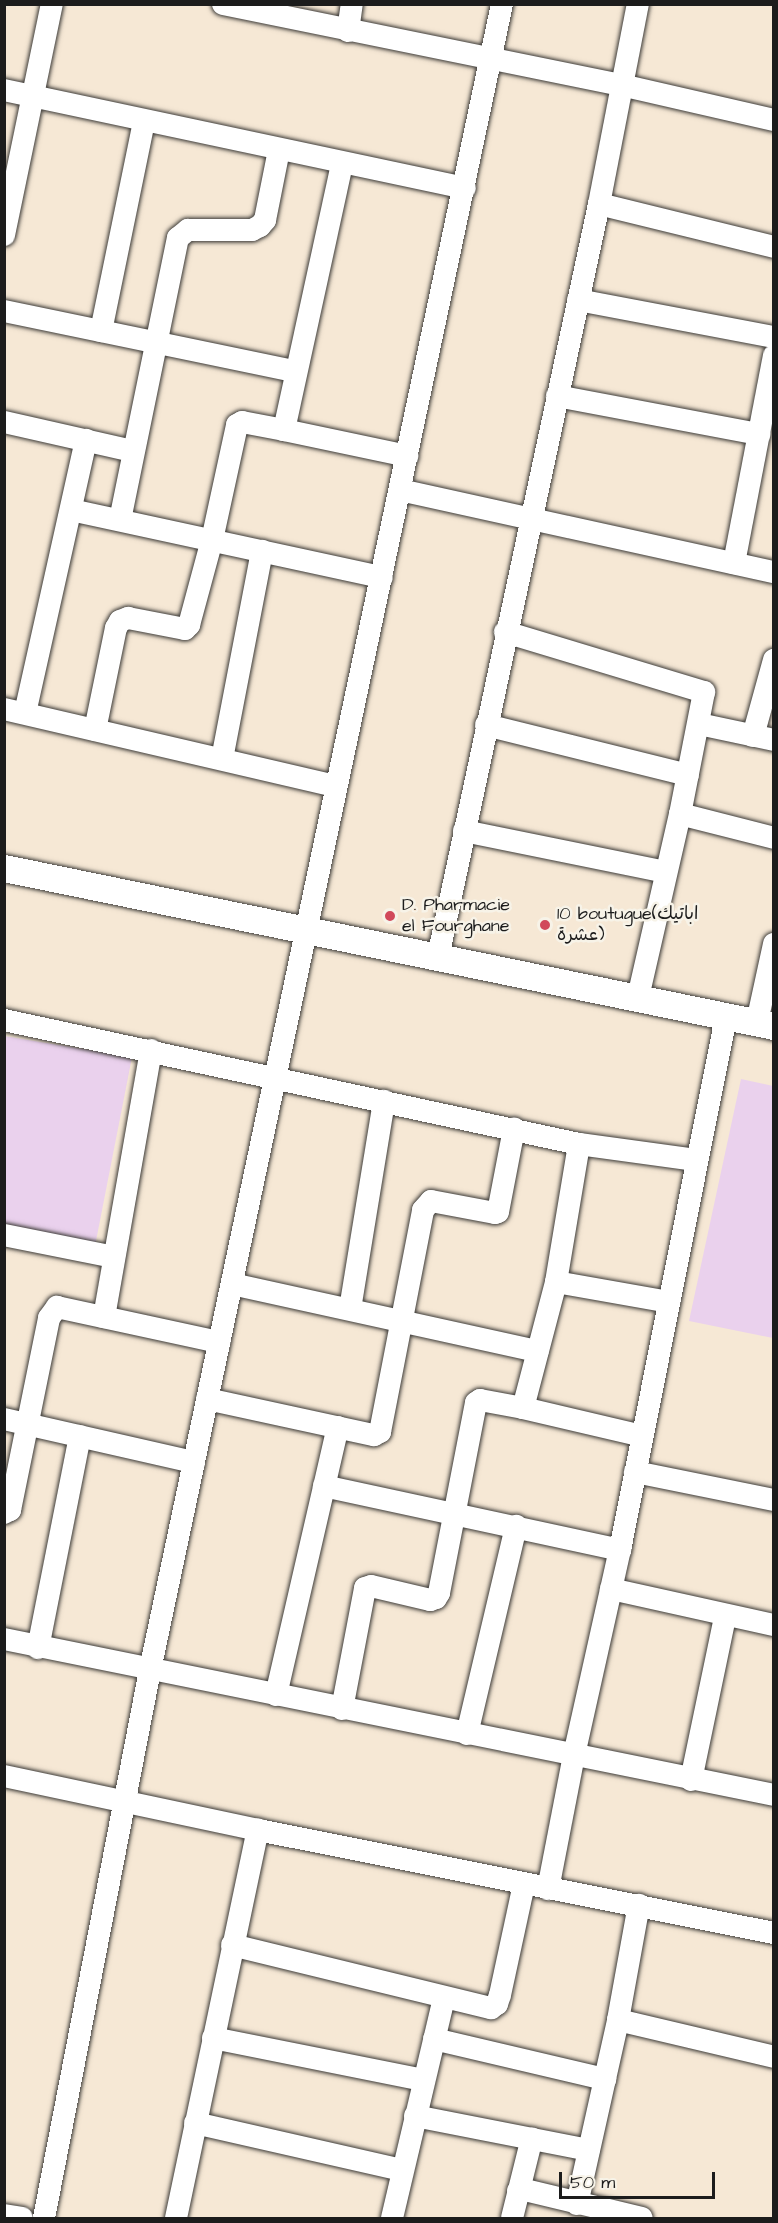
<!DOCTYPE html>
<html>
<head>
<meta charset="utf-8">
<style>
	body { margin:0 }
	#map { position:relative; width:778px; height:2223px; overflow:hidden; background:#f6e8d5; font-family:"Architects Daughter","Playpen Sans Arabic",sans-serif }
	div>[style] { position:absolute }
	.built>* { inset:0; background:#ead1ed }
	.roads { filter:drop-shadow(0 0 2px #3d3b38) drop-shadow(0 0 2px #3d3b38) }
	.minor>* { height:22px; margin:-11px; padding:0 11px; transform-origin:11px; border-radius:11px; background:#fff }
	.tertiary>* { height:27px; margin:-13.5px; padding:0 13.5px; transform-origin:13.5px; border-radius:13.5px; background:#fff }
	.dots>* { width:16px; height:16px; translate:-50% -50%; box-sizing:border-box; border:3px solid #f7f3e8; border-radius:50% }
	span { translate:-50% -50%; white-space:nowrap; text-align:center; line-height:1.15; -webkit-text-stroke:5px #f7f3e8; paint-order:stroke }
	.poi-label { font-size:18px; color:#1c1c1c }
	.left { translate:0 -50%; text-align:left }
	.frame { position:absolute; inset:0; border:6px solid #1c1c1c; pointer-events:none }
	.scale { position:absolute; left:559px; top:2172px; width:156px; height:27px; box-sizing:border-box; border:3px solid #1c1c1c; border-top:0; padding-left:8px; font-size:18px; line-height:21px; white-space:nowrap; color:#1c1c1c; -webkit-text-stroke:4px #f7f3e8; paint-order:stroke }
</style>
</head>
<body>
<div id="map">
	<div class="built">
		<i style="clip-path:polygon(4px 1036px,132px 1057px,95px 1246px,5px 1228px)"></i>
		<i style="clip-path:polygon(741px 1079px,773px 1086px,773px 1338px,689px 1321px)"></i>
	</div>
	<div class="roads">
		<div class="minor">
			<i style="left:223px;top:4px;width:406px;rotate:11.5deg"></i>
			<i style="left:621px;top:85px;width:157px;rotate:12.9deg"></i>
			<i style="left:348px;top:31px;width:27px;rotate:-82deg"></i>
			<i style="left:4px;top:90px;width:471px;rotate:12deg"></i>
			<i style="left:599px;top:204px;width:180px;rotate:13.8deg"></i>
			<i style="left:4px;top:235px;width:236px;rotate:-78.3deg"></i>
			<i style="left:578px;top:300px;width:199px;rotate:10.7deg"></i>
			<i style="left:4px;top:311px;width:297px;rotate:11.7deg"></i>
			<i style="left:101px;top:331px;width:214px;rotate:-78.4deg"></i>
			<i style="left:557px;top:396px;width:206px;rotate:10.7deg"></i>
			<i style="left:4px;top:422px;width:132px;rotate:12.7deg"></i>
			<i style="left:284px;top:430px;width:273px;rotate:-77.7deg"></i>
			<i style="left:400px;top:490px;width:383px;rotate:12.4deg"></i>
			<i style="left:71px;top:510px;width:318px;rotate:12.2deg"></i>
			<i style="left:120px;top:520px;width:288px;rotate:-78.4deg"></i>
			<i style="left:178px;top:238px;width:13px;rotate:-39deg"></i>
			<i style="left:188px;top:230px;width:64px"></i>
			<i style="left:252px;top:230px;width:9px;rotate:-27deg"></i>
			<i style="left:260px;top:226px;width:8px;rotate:-50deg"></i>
			<i style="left:265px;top:220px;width:71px;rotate:-78.7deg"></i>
			<i style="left:734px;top:563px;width:211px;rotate:-79.1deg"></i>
			<i style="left:505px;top:632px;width:208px;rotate:16.8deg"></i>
			<i style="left:704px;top:692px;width:124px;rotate:101.1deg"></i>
			<i style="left:680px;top:814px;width:189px;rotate:102.9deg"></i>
			<i style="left:4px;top:709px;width:341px;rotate:13.1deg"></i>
			<i style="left:25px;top:713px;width:280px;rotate:-77.4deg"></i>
			<i style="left:699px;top:724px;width:77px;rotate:12deg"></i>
			<i style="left:486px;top:725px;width:208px;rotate:13.9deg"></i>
			<i style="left:95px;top:730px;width:104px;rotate:-78.4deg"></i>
			<i style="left:116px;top:628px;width:8px;rotate:-60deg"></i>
			<i style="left:120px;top:621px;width:9px;rotate:-21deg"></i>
			<i style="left:128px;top:618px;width:58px;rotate:10.9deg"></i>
			<i style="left:185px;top:629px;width:6px;rotate:-45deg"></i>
			<i style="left:189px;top:625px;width:88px;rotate:-74.9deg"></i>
			<i style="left:212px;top:540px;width:118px;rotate:-77.7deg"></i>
			<i style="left:237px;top:425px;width:6px;rotate:-31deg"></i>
			<i style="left:242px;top:422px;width:43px;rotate:10.8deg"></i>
			<i style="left:284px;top:430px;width:126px;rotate:11.9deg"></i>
			<i style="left:753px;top:736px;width:79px;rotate:-74.6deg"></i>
			<i style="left:222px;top:759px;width:212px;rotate:-79.1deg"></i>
			<i style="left:680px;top:814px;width:97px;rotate:14.3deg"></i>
			<i style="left:464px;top:831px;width:206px;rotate:11.5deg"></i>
			<i style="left:438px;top:957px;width:770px;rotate:-77.93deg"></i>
			<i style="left:599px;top:204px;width:204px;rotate:-79deg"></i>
			<i style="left:4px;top:1020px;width:588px;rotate:12.17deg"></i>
			<i style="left:579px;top:1144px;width:118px;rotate:7.8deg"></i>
			<i style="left:757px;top:1022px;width:80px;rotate:-77.7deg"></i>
			<i style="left:4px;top:1235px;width:112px;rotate:11.3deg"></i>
			<i style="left:556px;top:1282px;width:115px;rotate:10deg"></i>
			<i style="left:232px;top:1284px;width:313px;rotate:12.4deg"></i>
			<i style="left:350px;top:1309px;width:211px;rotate:-80.7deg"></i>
			<i style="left:104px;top:1317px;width:271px;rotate:-80deg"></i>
			<i style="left:207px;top:1399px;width:171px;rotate:12.2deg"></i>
			<i style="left:374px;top:1435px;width:7px;rotate:-27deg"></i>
			<i style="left:380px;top:1432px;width:226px;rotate:-79deg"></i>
			<i style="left:423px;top:1210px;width:12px;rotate:-48deg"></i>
			<i style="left:431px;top:1201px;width:65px;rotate:10.6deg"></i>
			<i style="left:495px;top:1213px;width:3px;rotate:-18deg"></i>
			<i style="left:498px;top:1212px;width:85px;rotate:-79.1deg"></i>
			<i style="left:523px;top:1408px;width:130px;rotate:-75.3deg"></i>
			<i style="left:556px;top:1282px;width:140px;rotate:-80.5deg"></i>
			<i style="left:4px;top:1419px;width:195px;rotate:12.8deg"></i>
			<i style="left:635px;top:1472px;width:142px;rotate:11.4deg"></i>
			<i style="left:324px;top:1486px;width:303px;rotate:12.2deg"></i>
			<i style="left:4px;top:1513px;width:7px;rotate:-27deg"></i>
			<i style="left:10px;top:1510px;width:196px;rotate:-78.5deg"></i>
			<i style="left:49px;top:1318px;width:14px;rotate:-54deg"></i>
			<i style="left:57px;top:1307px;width:166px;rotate:12.2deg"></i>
			<i style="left:611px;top:1589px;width:167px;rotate:12.5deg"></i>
			<i style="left:4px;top:1639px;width:786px;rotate:11.45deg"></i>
			<i style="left:38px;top:1648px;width:216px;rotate:-78.8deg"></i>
			<i style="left:276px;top:1695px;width:275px;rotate:-77deg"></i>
			<i style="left:342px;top:1709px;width:123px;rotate:-79.2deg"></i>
			<i style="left:365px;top:1588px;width:6px;rotate:-18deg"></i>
			<i style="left:371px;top:1586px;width:61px;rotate:13.3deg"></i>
			<i style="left:430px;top:1600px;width:6px;rotate:-18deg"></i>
			<i style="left:436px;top:1598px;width:6px;rotate:-59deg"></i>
			<i style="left:439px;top:1593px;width:194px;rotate:-79deg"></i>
			<i style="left:476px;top:1403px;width:5px;rotate:-37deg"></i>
			<i style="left:480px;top:1400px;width:44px;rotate:10.5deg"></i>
			<i style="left:523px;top:1408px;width:122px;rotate:13.2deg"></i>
			<i style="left:467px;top:1734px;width:214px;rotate:-76.7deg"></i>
			<i style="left:4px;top:1776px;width:260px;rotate:12deg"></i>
			<i style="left:258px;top:1830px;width:526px;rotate:11.29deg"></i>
			<i style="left:691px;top:1780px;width:167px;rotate:-78.2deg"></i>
			<i style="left:548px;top:1889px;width:136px;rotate:-79deg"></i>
			<i style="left:574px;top:1755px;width:210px;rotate:-77.4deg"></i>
			<i style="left:620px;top:1550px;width:543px;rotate:-78.75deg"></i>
			<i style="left:232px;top:1945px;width:267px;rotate:13.7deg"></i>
			<i style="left:491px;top:2008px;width:7px;rotate:-34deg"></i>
			<i style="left:497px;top:2004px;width:9px;rotate:-72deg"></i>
			<i style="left:500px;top:1995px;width:114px;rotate:-77.8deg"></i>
			<i style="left:618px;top:2020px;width:160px;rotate:13.3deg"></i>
			<i style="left:213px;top:2038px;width:215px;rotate:11.3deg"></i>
			<i style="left:434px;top:2039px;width:176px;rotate:13.2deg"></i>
			<i style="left:415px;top:2116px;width:177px;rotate:11.1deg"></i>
			<i style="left:195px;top:2123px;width:212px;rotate:12.8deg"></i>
			<i style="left:518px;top:2191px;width:7px;rotate:-8deg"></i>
			<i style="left:525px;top:2190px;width:120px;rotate:13.5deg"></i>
			<i style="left:577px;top:2204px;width:189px;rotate:-77.4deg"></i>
			<i style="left:618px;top:2020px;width:117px;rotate:-79.7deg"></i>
			<i style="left:4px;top:2215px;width:18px;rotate:9deg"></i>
			<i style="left:44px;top:2218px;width:558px;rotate:-79.05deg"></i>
			<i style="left:150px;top:1670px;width:1703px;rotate:-78.07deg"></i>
			<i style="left:176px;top:2218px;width:397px;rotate:-78.1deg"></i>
			<i style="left:392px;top:2218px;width:226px;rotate:-76.7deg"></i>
			<i style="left:512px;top:2218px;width:82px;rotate:-76deg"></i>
		</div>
		<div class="tertiary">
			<i style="left:4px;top:868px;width:786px;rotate:11.6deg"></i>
		</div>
	</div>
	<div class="dots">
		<i style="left:390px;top:916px;background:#d1495b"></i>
		<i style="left:545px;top:925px;background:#d1495b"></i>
	</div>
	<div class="poi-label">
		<span class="left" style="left:402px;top:916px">D. Pharmacie<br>el Fourghane</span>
		<span class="left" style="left:557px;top:925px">10 boutugue(اباتيك<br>عشرة)</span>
	</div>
	<div class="frame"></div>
	<div class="scale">50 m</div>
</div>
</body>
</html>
